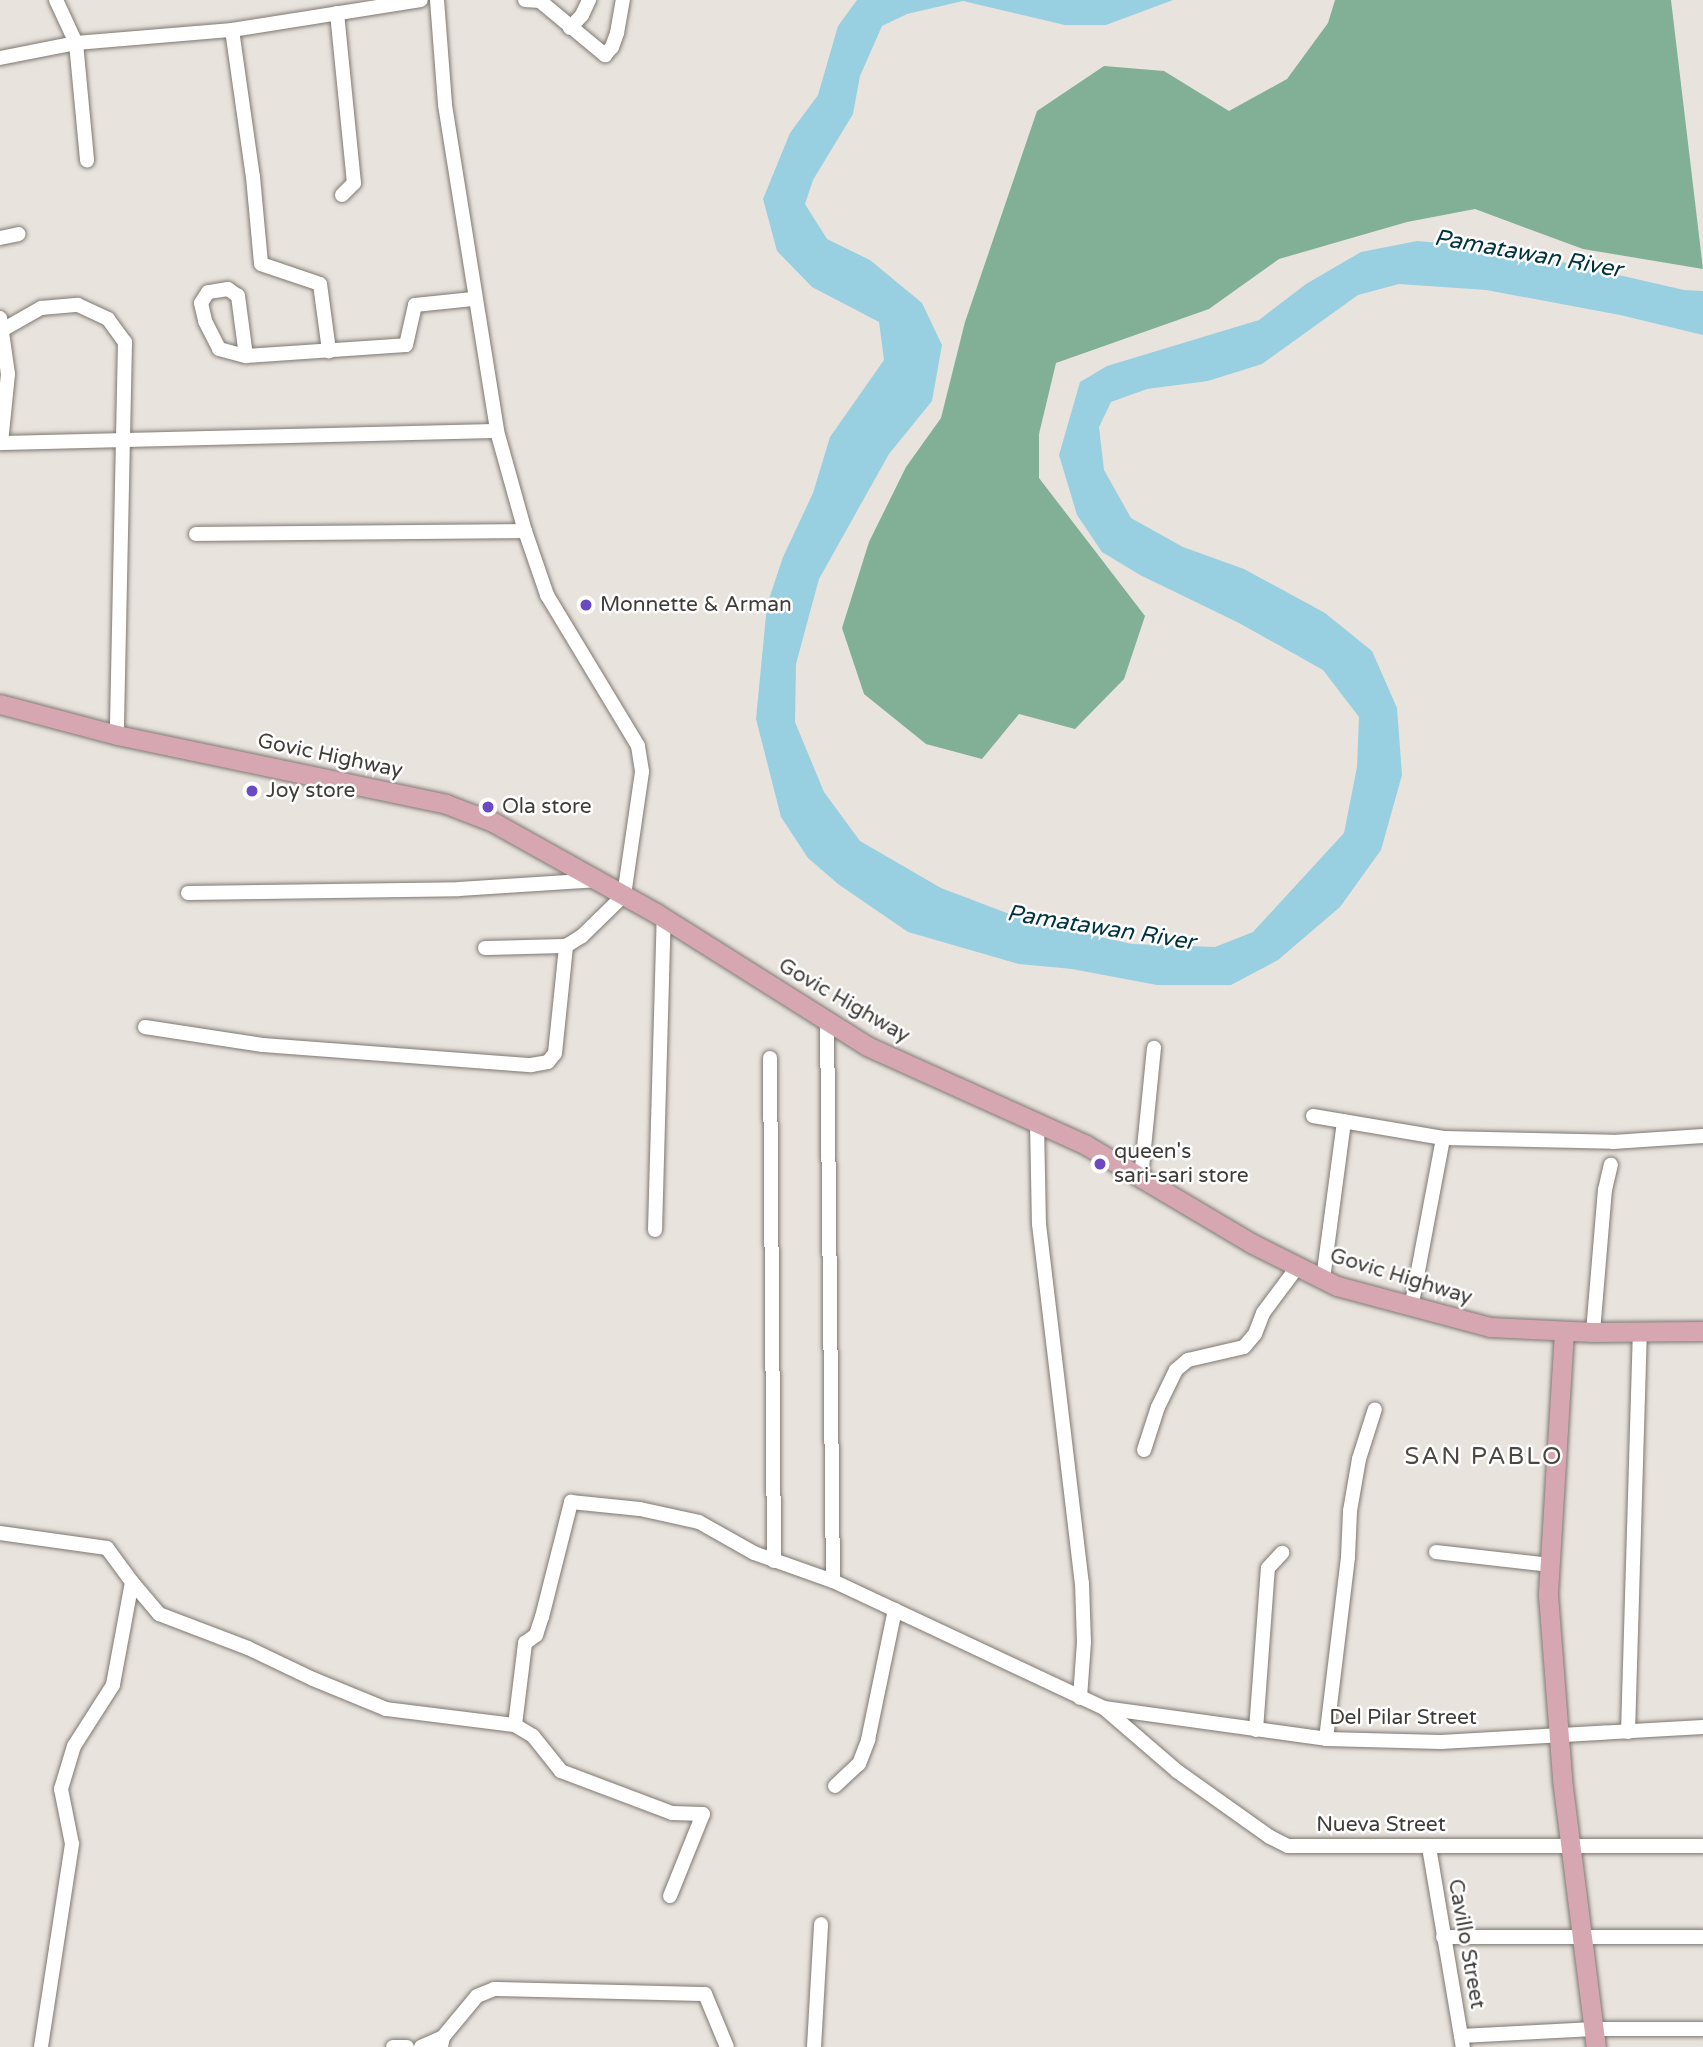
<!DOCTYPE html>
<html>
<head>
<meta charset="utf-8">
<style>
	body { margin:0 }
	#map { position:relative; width:1703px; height:2047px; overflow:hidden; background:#e9e3dd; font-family:"Varela Round",sans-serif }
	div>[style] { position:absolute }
	.forest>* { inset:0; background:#81b097 }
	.water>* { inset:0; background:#99d0e1 }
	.roads { filter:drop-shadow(0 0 2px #7e7872) drop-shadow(0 0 2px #7e7872) }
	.minor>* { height:14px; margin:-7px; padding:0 7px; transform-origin:7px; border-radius:7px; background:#fff }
	.major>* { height:19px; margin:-9.5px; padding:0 9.5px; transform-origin:9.5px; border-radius:9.5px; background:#d6a7b1 }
	.dots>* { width:19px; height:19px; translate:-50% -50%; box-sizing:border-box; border:4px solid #fff; border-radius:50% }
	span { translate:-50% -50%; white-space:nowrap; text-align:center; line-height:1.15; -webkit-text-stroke:5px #fff; paint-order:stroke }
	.poi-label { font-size:21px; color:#3f3d3a }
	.left { translate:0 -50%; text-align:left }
	.street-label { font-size:21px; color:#3f3d3a }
	.water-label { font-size:23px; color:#00333f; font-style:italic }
	.quarter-label { font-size:24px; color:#4d4742; letter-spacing:2px }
</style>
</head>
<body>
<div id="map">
	<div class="forest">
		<i style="clip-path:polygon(1335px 0,1671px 0,1703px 269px,1583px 249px,1475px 209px,1407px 222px,1279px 259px,1209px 309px,1056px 363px,1039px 434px,1039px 478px,1145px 616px,1124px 679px,1075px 729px,1019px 714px,982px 759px,926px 744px,864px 694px,842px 628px,869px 542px,906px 467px,941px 418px,965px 322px,1037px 111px,1104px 66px,1164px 71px,1229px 111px,1287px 79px,1328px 23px)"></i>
	</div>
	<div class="water">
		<i style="clip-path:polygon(857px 0,1173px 0,1106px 25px,1065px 25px,963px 1px,907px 14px,882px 26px,860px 76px,853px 114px,813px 180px,805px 204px,827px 239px,870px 260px,922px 303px,942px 345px,932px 401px,889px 454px,819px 579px,796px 664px,795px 722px,824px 792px,860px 841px,941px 888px,1025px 920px,1132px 944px,1215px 947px,1253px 932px,1344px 833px,1357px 767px,1359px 717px,1323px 670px,1239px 623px,1140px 575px,1102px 552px,1077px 515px,1059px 455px,1080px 382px,1107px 366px,1259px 320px,1306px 284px,1361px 252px,1417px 241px,1501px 248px,1684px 290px,1703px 291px,1703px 335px,1620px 315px,1486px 290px,1399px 284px,1358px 295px,1262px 364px,1208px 381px,1147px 389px,1111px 402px,1099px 427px,1104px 470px,1131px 518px,1183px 547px,1244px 569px,1325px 613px,1372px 651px,1397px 708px,1402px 775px,1381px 850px,1340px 907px,1278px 960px,1231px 985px,1157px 985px,1072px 969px,1019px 964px,908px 932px,838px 884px,808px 858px,781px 817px,756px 719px,767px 605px,783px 557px,813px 493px,830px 437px,884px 360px,879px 322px,812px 287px,777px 251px,763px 199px,790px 133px,818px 95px,838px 26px)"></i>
	</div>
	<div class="roads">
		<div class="minor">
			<i style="left:56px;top:0;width:47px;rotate:65.1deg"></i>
			<i style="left:76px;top:43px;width:118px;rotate:84.6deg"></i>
			<i style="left:437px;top:0;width:105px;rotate:85.6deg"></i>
			<i style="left:445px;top:105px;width:330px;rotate:80.9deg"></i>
			<i style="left:497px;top:431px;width:104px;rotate:74.4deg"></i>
			<i style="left:525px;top:531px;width:68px;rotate:71deg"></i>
			<i style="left:547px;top:595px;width:176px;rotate:58.9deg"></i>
			<i style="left:638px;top:746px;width:26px;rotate:81deg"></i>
			<i style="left:642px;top:772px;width:124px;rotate:98.3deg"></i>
			<i style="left:624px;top:895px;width:59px;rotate:135.7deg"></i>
			<i style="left:582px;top:936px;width:19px;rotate:148deg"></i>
			<i style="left:566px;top:946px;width:81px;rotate:178.6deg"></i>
			<i style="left:525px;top:0;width:15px;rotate:4deg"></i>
			<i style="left:540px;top:1px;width:85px;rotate:39.7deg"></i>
			<i style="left:605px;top:55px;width:11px;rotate:-49deg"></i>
			<i style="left:612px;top:47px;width:15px;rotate:-70deg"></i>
			<i style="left:617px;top:33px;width:34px;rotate:-80deg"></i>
			<i style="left:337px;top:13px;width:171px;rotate:84.3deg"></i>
			<i style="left:354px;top:183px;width:17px;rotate:135deg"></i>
			<i style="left:570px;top:28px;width:18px;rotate:-47deg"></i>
			<i style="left:582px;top:15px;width:17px;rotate:-65deg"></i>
			<i style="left:232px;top:30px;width:148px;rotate:81.9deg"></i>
			<i style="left:253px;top:177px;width:87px;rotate:84.7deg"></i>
			<i style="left:261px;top:264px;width:62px;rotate:18.7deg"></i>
			<i style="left:320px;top:284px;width:68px;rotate:82.3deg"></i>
			<i style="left:0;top:58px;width:77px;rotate:-11.2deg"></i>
			<i style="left:76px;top:43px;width:157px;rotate:-4.8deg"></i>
			<i style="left:232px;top:30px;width:191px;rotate:-9deg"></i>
			<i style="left:0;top:238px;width:19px;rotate:-12deg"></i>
			<i style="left:0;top:318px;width:57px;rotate:81.9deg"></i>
			<i style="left:8px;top:374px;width:69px;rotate:95.8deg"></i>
			<i style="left:4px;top:329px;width:43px;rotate:-29.6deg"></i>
			<i style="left:41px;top:308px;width:37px;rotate:-5deg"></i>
			<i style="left:78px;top:305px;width:33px;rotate:25deg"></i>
			<i style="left:108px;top:319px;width:29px;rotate:54deg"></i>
			<i style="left:125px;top:342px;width:393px;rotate:91.2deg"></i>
			<i style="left:246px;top:356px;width:61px;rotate:-97.6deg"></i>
			<i style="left:238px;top:296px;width:12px;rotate:-145deg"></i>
			<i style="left:228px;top:289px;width:20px;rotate:171deg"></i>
			<i style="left:208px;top:292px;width:13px;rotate:122deg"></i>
			<i style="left:201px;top:303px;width:18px;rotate:77deg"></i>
			<i style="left:205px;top:321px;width:31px;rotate:63deg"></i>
			<i style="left:219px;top:349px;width:28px;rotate:15deg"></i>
			<i style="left:246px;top:356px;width:160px;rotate:-3.9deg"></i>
			<i style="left:406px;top:345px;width:41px;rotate:-77.3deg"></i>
			<i style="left:415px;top:305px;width:58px;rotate:-5.9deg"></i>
			<i style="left:0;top:443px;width:497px;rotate:-1.4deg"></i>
			<i style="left:196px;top:534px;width:329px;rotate:-0.5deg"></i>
			<i style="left:188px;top:893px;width:271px;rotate:-0.8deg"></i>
			<i style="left:459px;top:889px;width:140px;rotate:-3.7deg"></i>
			<i style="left:827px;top:1020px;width:561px;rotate:89.39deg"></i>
			<i style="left:833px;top:1581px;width:299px;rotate:25.1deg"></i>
			<i style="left:1104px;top:1708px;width:224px;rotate:7.9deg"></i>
			<i style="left:1326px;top:1739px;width:115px;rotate:1.5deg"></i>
			<i style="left:1441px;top:1742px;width:262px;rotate:-3.3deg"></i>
			<i style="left:145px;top:1027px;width:119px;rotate:8.7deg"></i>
			<i style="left:263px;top:1045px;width:269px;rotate:4.3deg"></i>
			<i style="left:531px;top:1065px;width:17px;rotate:-10deg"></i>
			<i style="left:548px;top:1062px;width:11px;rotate:-52deg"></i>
			<i style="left:555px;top:1053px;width:108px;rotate:-84.1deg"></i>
			<i style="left:770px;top:1058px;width:503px;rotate:89.54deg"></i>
			<i style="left:1313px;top:1116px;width:132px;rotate:9.6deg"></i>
			<i style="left:1443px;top:1138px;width:170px;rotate:1.3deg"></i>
			<i style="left:1613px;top:1142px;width:90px;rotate:-3.8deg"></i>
			<i style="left:1037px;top:1123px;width:101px;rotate:88.9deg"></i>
			<i style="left:1039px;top:1224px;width:362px;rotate:83.2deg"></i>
			<i style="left:1082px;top:1583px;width:59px;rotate:88.1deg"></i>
			<i style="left:1084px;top:1642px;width:56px;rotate:94.1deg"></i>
			<i style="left:1141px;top:1178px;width:131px;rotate:-84.3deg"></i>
			<i style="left:655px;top:1230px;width:313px;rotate:-88.4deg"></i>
			<i style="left:1323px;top:1279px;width:159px;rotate:-82.4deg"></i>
			<i style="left:1411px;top:1308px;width:173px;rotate:-79.3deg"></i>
			<i style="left:1593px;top:1332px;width:143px;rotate:-85.2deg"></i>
			<i style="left:1605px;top:1190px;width:26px;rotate:-77deg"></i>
			<i style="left:1144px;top:1450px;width:45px;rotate:-72deg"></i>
			<i style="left:1158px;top:1407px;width:41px;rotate:-64.1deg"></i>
			<i style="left:1176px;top:1370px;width:16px;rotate:-40deg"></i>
			<i style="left:1188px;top:1360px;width:57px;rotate:-13.1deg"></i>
			<i style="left:1244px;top:1347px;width:17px;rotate:-50deg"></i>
			<i style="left:1255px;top:1334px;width:22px;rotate:-69deg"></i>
			<i style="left:1263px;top:1313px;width:59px;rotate:-53.3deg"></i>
			<i style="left:0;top:1533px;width:108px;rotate:8deg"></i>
			<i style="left:107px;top:1548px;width:42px;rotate:53.7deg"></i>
			<i style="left:132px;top:1582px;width:105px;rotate:100.5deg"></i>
			<i style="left:113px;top:1685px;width:72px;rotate:122.6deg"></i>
			<i style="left:74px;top:1746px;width:45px;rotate:106.8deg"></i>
			<i style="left:61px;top:1789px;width:56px;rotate:78.7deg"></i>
			<i style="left:72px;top:1844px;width:205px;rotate:98.7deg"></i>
			<i style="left:1436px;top:1552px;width:115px;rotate:6.5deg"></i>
			<i style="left:132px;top:1582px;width:42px;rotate:49.8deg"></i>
			<i style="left:159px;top:1614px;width:95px;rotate:20.9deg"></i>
			<i style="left:248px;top:1648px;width:72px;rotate:25.5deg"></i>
			<i style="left:313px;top:1679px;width:79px;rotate:22.3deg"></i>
			<i style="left:386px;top:1709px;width:130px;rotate:7.1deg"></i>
			<i style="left:1104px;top:1708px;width:96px;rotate:40.8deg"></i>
			<i style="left:1177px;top:1771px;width:114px;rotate:35.4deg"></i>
			<i style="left:1270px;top:1837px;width:20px;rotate:27deg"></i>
			<i style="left:1288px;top:1846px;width:415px"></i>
			<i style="left:1256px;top:1730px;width:162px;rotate:-85.8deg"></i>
			<i style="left:1268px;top:1568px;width:21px;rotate:-47deg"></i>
			<i style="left:1628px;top:1732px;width:401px;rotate:-88.3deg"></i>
			<i style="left:1326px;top:1739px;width:183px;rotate:-83.1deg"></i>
			<i style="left:1348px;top:1557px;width:46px;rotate:-87.5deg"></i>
			<i style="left:1350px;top:1511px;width:53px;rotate:-80.2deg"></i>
			<i style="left:1359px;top:1459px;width:52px;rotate:-72.3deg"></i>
			<i style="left:835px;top:1786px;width:33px;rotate:-43deg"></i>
			<i style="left:859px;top:1764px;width:26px;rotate:-69deg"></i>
			<i style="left:868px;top:1740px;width:133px;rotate:-78.3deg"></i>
			<i style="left:1429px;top:1847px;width:203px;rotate:80.4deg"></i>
			<i style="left:670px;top:1896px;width:88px;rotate:-68.1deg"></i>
			<i style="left:703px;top:1814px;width:31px;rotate:-178deg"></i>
			<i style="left:672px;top:1813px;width:119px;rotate:-159.3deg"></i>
			<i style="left:561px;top:1771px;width:45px;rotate:-128.7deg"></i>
			<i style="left:533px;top:1736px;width:21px;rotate:-149deg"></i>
			<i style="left:515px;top:1725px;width:83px;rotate:-83deg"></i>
			<i style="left:525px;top:1643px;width:14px;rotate:-36deg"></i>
			<i style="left:536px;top:1635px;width:19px;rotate:-72deg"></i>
			<i style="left:542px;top:1617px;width:119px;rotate:-75.8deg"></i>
			<i style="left:571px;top:1502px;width:69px;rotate:5.8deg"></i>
			<i style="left:640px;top:1509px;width:60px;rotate:12.4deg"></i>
			<i style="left:699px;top:1522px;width:63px;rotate:29.4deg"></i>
			<i style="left:754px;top:1553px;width:84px;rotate:19.5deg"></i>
			<i style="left:1443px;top:1937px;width:260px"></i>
			<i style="left:1461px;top:2036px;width:133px;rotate:-3deg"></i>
			<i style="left:1594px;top:2029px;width:109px"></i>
			<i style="left:393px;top:2047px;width:14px"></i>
			<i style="left:421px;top:2047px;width:24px;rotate:-24deg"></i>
			<i style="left:441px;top:2047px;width:10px;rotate:-79deg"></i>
			<i style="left:443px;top:2037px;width:53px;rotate:-50.3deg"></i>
			<i style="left:477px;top:1996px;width:18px;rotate:-22deg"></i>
			<i style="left:494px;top:1989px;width:211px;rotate:1.4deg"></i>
			<i style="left:705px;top:1994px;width:57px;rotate:67.5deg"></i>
			<i style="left:814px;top:2047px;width:123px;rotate:-86.7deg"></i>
		</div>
		<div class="major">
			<i style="left:0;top:704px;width:121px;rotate:14.8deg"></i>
			<i style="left:117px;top:735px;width:336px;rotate:11.8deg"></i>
			<i style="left:446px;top:804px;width:50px;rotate:21deg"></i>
			<i style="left:493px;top:822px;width:187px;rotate:29.2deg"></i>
			<i style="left:656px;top:913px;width:249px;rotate:32.2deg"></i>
			<i style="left:867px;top:1046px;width:240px;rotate:24.3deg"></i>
			<i style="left:1086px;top:1145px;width:192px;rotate:30.7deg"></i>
			<i style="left:1251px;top:1243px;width:96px;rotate:26.6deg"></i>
			<i style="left:1337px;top:1286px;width:158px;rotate:15deg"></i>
			<i style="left:1490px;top:1327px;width:103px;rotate:2.8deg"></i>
			<i style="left:1593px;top:1332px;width:110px;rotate:-0.5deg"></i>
			<i style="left:1564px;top:1331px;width:264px;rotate:93.5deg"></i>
			<i style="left:1548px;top:1595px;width:185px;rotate:85.6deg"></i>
			<i style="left:1562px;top:1779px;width:270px;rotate:82.8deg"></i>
		</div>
	</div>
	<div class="dots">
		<i style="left:586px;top:605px;background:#6b49c2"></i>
		<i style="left:252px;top:791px;background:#6b49c2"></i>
		<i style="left:488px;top:807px;background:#6b49c2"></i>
		<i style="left:1100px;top:1164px;background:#6b49c2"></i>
	</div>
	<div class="poi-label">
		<span class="left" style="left:600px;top:605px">Monnette &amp; Arman</span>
		<span class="left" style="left:266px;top:791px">Joy store</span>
		<span class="left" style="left:502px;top:807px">Ola store</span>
		<span class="left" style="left:1114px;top:1164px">queen's<br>sari-sari store</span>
	</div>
	<div class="street-label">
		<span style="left:330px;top:756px;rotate:12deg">Govic Highway</span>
		<span style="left:844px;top:1001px;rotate:30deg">Govic Highway</span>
		<span style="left:1401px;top:1277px;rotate:17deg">Govic Highway</span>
		<span style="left:1403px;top:1718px">Del Pilar Street</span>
		<span style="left:1381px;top:1825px">Nueva Street</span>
		<span style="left:1466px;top:1944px;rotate:80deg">Cavillo Street</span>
	</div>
	<div class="water-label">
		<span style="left:1528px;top:254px;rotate:10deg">Pamatawan River</span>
		<span style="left:1101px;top:928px;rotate:9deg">Pamatawan River</span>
	</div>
	<div class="quarter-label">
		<span style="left:1484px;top:1457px">SAN PABLO</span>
	</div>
</div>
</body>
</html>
